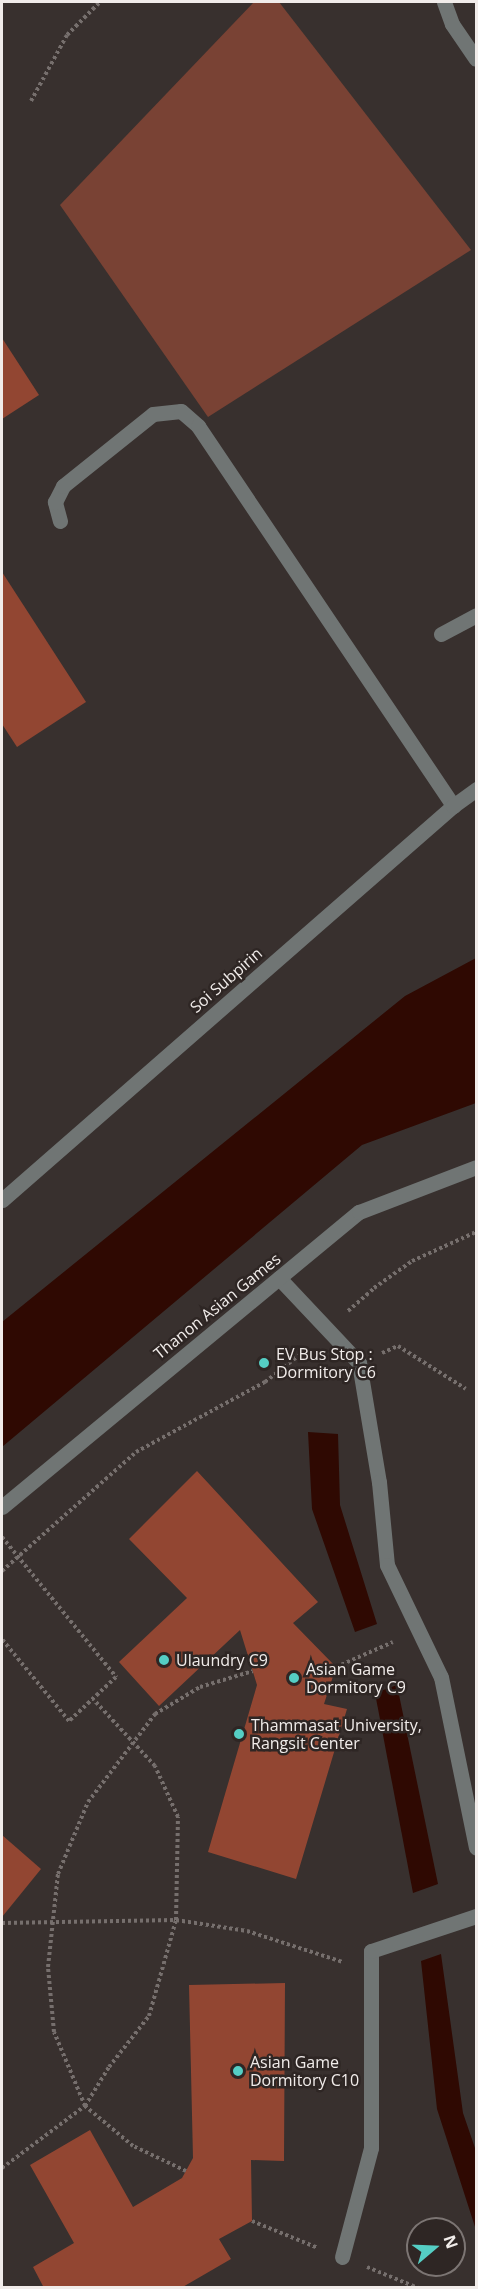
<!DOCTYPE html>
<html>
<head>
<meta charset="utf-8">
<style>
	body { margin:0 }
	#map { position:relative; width:478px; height:2289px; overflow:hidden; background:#38302e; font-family:"Open Sans",sans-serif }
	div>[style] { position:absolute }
	.green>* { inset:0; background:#794234 }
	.water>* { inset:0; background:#2f0902 }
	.building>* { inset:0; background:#924632 }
	.path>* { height:4px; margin-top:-2px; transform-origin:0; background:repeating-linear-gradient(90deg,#766f6d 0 3px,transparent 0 6px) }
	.minor>* { height:15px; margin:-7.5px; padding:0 7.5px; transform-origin:7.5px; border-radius:7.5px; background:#707574 }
	.dots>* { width:16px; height:16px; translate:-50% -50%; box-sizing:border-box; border:3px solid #2e2624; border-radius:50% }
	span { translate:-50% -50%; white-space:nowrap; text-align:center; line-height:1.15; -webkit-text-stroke:5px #2e2624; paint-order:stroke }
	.street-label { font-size:16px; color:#f1ecea }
	.poi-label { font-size:16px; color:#f1ecea }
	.left { translate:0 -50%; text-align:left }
	.frame { position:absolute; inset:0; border:3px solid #f1ecea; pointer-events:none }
	.north { position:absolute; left:406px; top:2217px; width:60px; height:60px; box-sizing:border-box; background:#2e2624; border:2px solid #7c7573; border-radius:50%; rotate:71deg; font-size:16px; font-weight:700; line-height:24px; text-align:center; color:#f1ecea }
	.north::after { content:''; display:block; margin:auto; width:21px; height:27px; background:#55cec4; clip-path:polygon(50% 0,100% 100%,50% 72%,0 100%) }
</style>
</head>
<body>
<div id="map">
	<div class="green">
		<i style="clip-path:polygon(254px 2px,279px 2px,471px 250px,208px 417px,60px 205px)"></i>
	</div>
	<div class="water">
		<i style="clip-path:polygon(476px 958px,476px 1103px,362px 1145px,2px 1447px,2px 1322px,405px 996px)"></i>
		<i style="clip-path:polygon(308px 1432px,338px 1434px,340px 1505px,377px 1624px,355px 1632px,312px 1509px)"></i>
		<i style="clip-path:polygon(397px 1685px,438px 1884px,413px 1893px,375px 1693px)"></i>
		<i style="clip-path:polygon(441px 1954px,463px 2113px,476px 2151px,476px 2230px,437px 2109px,421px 1961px)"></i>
	</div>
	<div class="building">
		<i style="clip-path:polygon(2px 338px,39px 395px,2px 419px)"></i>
		<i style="clip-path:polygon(2px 572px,86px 702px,17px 747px,2px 724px)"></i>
		<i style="clip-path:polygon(197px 1471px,318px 1602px,293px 1623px,336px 1667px,324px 1704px,347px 1709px,296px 1879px,208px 1852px,257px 1685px,240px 1630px,159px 1706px,119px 1662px,187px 1598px,129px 1539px)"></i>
		<i style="clip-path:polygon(2px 1835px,41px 1869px,2px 1917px)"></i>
		<i style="clip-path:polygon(285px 1983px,284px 2161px,251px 2160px,252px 2221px,219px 2239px,231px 2259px,181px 2288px,44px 2288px,33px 2267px,74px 2243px,30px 2165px,90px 2130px,133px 2207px,182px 2178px,193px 2158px,189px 1985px)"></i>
	</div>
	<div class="path">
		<i style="left:31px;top:101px;width:75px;rotate:-61.4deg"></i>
		<i style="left:67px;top:35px;width:47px;rotate:-45deg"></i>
		<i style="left:348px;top:1311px;width:35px;rotate:-41deg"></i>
		<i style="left:374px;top:1288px;width:47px;rotate:-35.4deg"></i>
		<i style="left:412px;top:1261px;width:70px;rotate:-24.4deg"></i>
		<i style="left:382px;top:1353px;width:17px;rotate:-24deg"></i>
		<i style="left:398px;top:1346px;width:80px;rotate:32.3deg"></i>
		<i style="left:2px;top:1537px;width:181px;rotate:50.8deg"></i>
		<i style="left:116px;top:1677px;width:64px;rotate:136.9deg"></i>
		<i style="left:69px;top:1721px;width:106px;rotate:-129.3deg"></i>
		<i style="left:2px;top:1571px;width:179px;rotate:-41.6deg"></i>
		<i style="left:136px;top:1452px;width:147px;rotate:-28.5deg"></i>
		<i style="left:265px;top:1382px;width:53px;rotate:-38.2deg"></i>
		<i style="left:336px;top:1667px;width:62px;rotate:-23.7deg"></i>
		<i style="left:2px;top:1923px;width:174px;rotate:-1deg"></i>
		<i style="left:176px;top:1920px;width:72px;rotate:8.8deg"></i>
		<i style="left:247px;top:1931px;width:101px;rotate:17.9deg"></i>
		<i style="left:2px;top:2168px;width:104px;rotate:-36.8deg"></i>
		<i style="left:85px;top:2106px;width:46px;rotate:-58.4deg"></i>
		<i style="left:109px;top:2067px;width:65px;rotate:-51.9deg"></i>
		<i style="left:149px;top:2016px;width:100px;rotate:-74.3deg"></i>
		<i style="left:176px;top:1920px;width:103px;rotate:-88.9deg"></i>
		<i style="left:178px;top:1817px;width:56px;rotate:-114.3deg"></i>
		<i style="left:155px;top:1766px;width:91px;rotate:-132.8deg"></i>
		<i style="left:186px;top:2171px;width:59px;rotate:-154.7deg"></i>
		<i style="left:133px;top:2146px;width:62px;rotate:-140.2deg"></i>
		<i style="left:85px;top:2106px;width:80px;rotate:-112.7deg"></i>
		<i style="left:54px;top:2032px;width:65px;rotate:-95.3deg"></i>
		<i style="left:48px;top:1967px;width:94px;rotate:-83.9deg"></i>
		<i style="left:58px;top:1874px;width:78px;rotate:-67.4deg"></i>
		<i style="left:88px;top:1802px;width:111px;rotate:-52.7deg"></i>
		<i style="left:155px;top:1714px;width:52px;rotate:-31deg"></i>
		<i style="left:200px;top:1687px;width:55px;rotate:-16.8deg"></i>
		<i style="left:252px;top:2221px;width:71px;rotate:22.2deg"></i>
		<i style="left:367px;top:2267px;width:55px;rotate:22.4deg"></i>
	</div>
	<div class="minor">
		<i style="left:444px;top:2px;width:23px;rotate:70deg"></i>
		<i style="left:452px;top:24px;width:42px;rotate:55.6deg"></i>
		<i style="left:60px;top:521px;width:20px;rotate:-105deg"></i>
		<i style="left:55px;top:502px;width:18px;rotate:-63deg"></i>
		<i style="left:63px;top:486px;width:115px;rotate:-38.7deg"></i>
		<i style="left:153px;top:414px;width:28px;rotate:-6deg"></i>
		<i style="left:181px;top:411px;width:23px;rotate:41deg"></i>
		<i style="left:198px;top:426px;width:458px;rotate:56.1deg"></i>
		<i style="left:441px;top:634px;width:40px;rotate:-28deg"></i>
		<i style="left:2px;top:1200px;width:599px;rotate:-41.14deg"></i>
		<i style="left:453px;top:806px;width:29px;rotate:-36deg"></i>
		<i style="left:279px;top:1278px;width:117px;rotate:46.7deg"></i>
		<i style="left:359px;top:1363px;width:121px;rotate:80.5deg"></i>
		<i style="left:379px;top:1482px;width:83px;rotate:84.5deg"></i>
		<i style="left:387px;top:1565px;width:124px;rotate:64.3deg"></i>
		<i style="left:441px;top:1677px;width:174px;rotate:78.4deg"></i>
		<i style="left:2px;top:1507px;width:463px;rotate:-39.6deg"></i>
		<i style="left:359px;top:1212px;width:125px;rotate:-21deg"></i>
		<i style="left:342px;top:2257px;width:113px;rotate:-75.1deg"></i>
		<i style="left:371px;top:2148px;width:197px;rotate:-90deg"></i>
		<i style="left:371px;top:1951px;width:111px;rotate:-18.4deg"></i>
	</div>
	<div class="dots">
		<i style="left:264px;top:1363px;background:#55cec4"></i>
		<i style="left:164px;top:1660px;background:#55cec4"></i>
		<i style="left:294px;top:1678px;background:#55cec4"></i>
		<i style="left:239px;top:1734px;background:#55cec4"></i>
		<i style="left:238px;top:2071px;background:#55cec4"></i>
	</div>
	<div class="street-label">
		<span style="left:226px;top:980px;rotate:-41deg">Soi Subpirin</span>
		<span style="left:217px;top:1306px;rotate:-39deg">Thanon Asian Games</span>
	</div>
	<div class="poi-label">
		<span class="left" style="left:276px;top:1363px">EV Bus Stop :<br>Dormitory C6</span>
		<span class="left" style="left:176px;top:1660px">Ulaundry C9</span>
		<span class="left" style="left:306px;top:1678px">Asian Game<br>Dormitory C9</span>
		<span class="left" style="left:251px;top:1734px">Thammasat University,<br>Rangsit Center</span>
		<span class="left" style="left:250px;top:2071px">Asian Game<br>Dormitory C10</span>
	</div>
	<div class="frame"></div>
	<div class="north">N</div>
</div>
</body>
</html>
